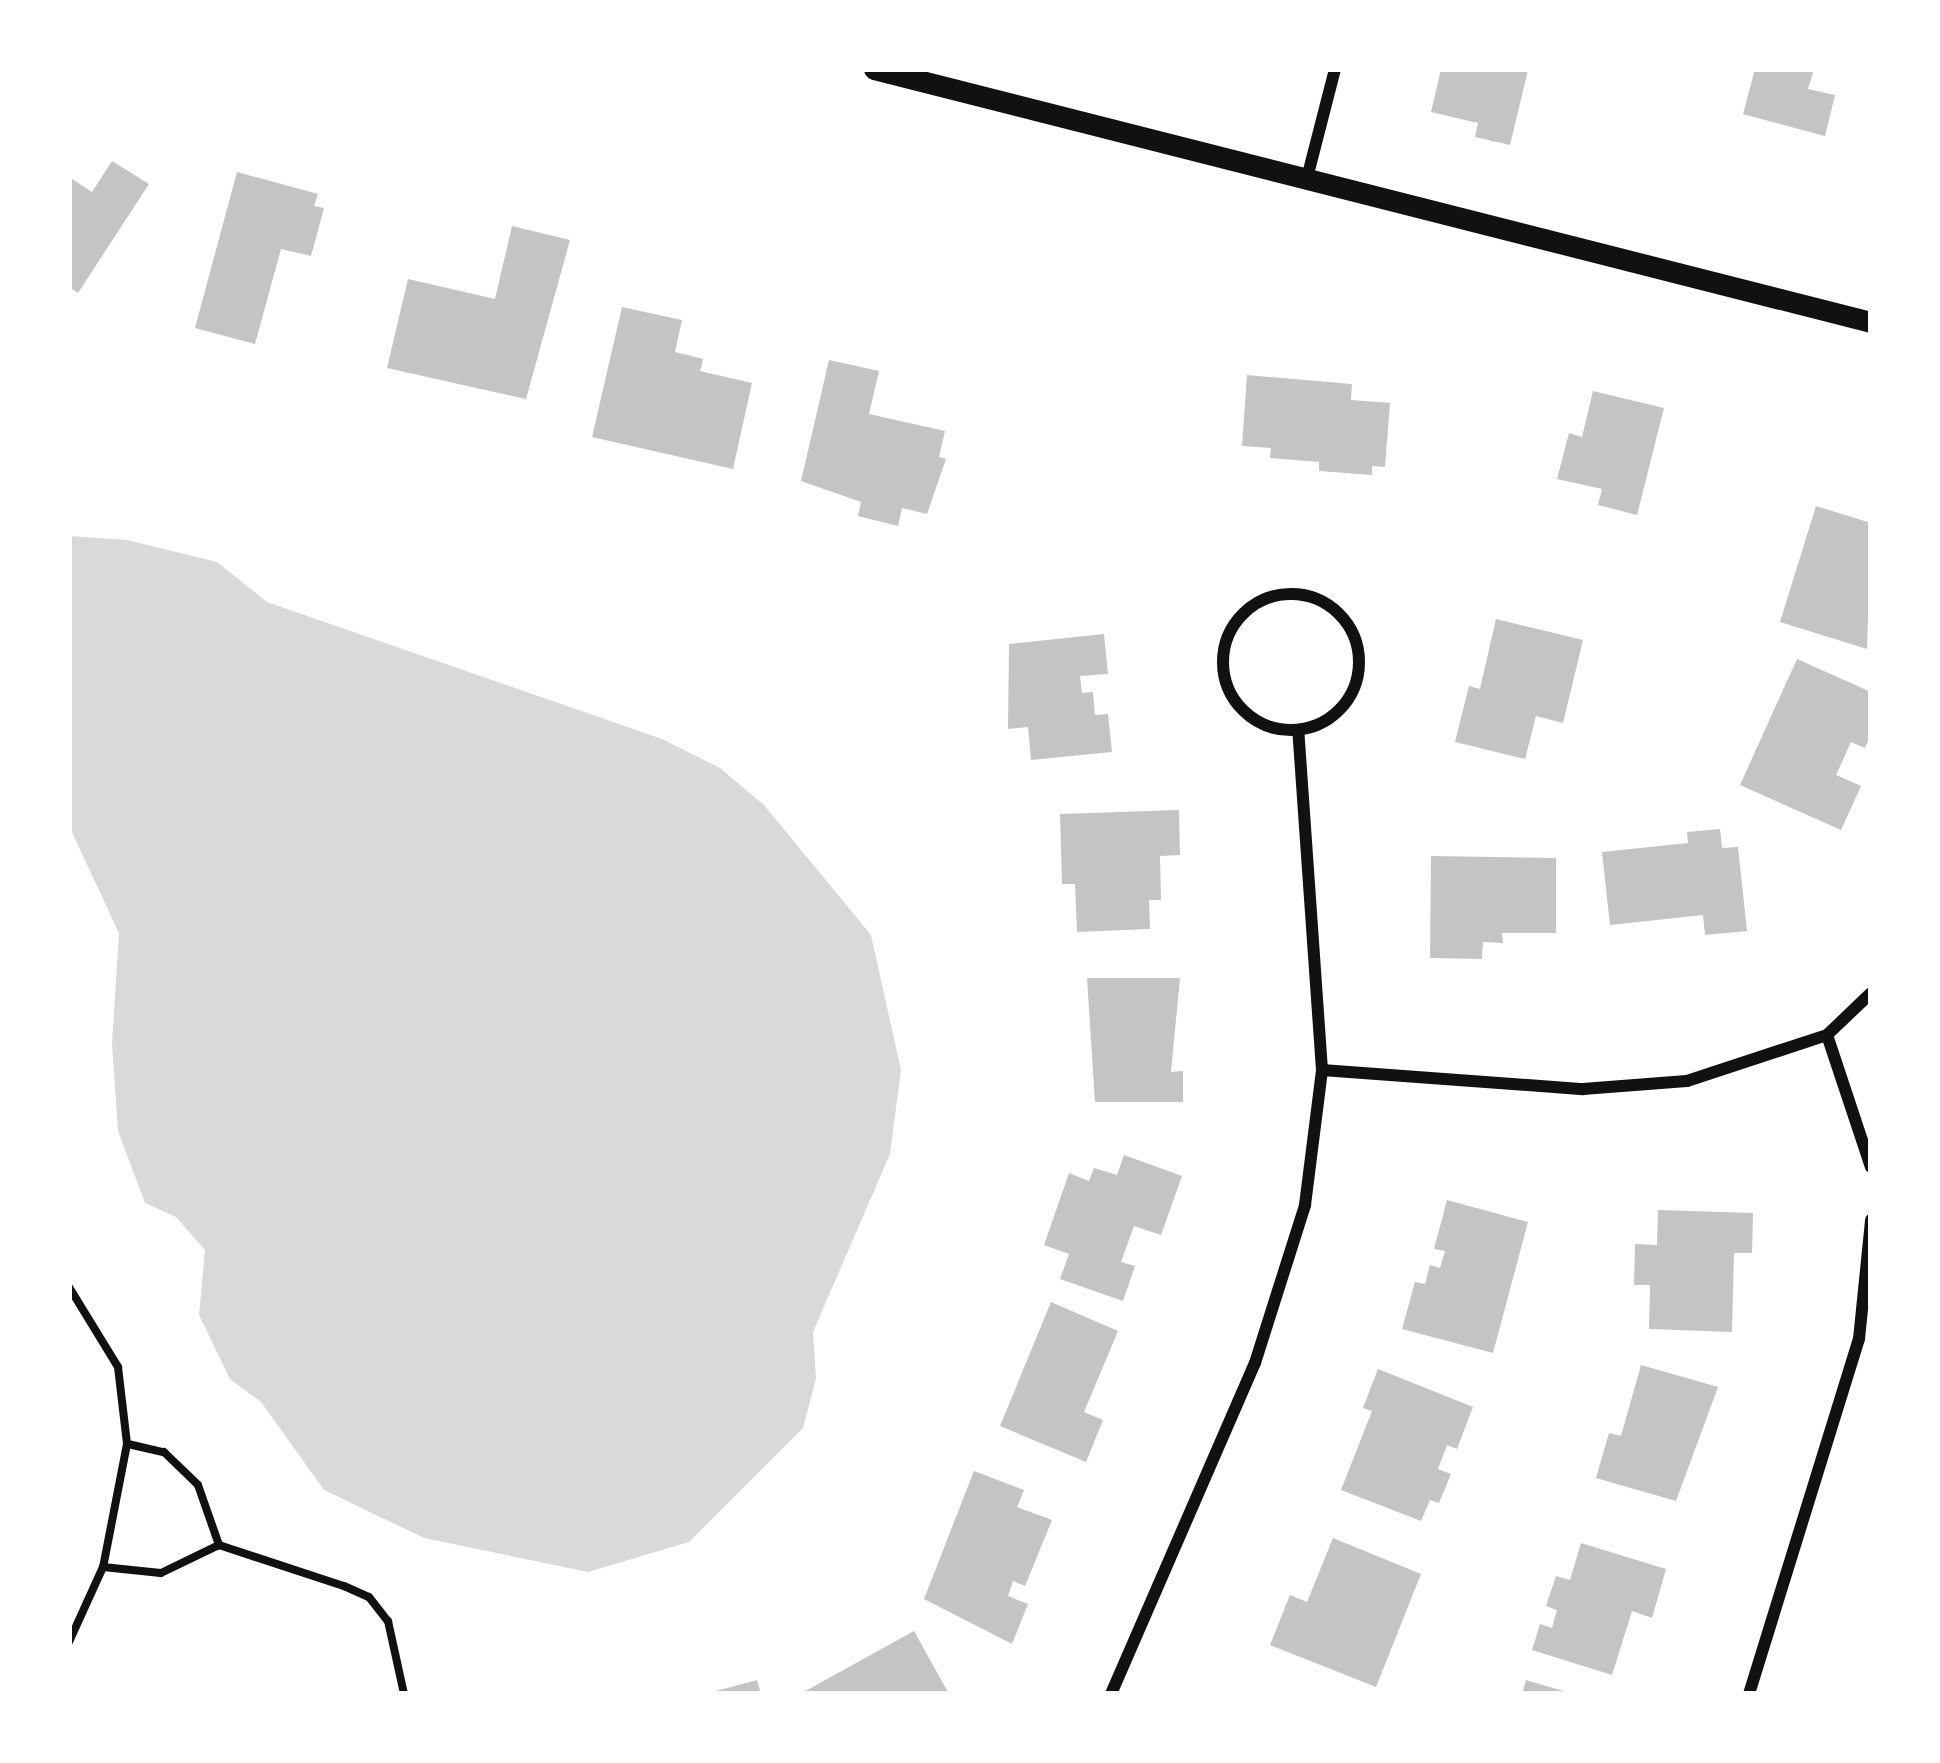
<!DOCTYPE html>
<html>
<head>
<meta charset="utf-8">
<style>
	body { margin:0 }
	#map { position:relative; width:1940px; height:1763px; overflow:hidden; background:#fff; font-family:"Asap Condensed",sans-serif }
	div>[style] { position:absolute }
	.water>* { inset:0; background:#d9d9d9 }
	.building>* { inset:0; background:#c4c4c4 }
	.path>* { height:8px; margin:-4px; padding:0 4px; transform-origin:4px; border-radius:4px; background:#111 }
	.minor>* { height:12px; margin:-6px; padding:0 6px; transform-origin:6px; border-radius:6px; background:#111 }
	.minor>.ring { margin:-6px; padding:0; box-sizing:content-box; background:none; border:12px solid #111; border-radius:50% }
	.tertiary>* { height:21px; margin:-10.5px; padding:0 10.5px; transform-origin:10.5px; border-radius:10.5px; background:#111 }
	span { translate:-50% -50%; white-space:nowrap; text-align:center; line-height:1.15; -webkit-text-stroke:9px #fff; paint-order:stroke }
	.frame { position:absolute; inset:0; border:72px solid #fff; pointer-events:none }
</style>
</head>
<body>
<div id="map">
	<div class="water">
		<i style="clip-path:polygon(69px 536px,127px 540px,217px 562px,267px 602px,662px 739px,720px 768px,764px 805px,871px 935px,901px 1070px,890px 1154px,813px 1332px,816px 1378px,803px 1428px,689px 1542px,588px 1572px,424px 1538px,324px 1490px,261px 1402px,230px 1379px,199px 1315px,205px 1250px,176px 1217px,145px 1203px,118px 1131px,112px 1044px,119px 933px,69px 826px)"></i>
	</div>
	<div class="building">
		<i style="clip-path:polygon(1441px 69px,1528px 70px,1510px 145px,1475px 137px,1478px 123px,1431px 112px)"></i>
		<i style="clip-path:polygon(1755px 69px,1814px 69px,1808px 89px,1835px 95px,1825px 136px,1743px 114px)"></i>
		<i style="clip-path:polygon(112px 161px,149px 184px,78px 293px,69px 287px,69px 177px,92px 192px)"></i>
		<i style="clip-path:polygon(237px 172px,318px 194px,314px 206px,324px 208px,311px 256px,281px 249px,255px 344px,195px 328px)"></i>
		<i style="clip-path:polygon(512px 226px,570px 240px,526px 399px,387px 368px,408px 279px,495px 299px)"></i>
		<i style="clip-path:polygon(622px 307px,682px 320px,675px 352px,703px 359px,700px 371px,752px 383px,733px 469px,592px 437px)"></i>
		<i style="clip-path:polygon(829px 360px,879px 371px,869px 414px,945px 431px,939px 457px,946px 459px,927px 514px,902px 508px,898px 526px,858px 516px,861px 502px,801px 481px)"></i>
		<i style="clip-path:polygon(1247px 375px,1352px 384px,1351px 400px,1390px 403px,1385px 467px,1372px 466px,1372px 475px,1319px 471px,1319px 462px,1270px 458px,1271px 448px,1242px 446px)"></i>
		<i style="clip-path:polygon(1593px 391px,1664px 408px,1637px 515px,1598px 505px,1602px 489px,1557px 479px,1569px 433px,1582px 437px)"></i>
		<i style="clip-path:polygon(1816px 506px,1871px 523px,1867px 649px,1780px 622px)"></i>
		<i style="clip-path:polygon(1496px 619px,1583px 640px,1563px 723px,1536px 716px,1525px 759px,1455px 742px,1469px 686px,1480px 689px)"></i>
		<i style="clip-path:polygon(1104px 634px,1108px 674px,1080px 676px,1082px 693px,1093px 692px,1095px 715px,1108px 714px,1112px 752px,1031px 760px,1028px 727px,1008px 729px,1009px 644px)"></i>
		<i style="clip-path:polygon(1797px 659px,1871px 692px,1871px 734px,1865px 748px,1851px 742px,1836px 775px,1861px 786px,1841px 830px,1740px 785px)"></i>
		<i style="clip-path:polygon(1179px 810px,1180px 855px,1160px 856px,1161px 900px,1149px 900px,1150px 929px,1077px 932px,1075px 884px,1062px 884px,1060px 814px)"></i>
		<i style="clip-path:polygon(1720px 829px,1722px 848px,1738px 847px,1747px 931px,1705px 935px,1703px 915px,1610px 925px,1602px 852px,1688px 843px,1687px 832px)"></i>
		<i style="clip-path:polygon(1431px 856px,1556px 858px,1556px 933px,1502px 933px,1503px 943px,1483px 942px,1482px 959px,1430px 958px)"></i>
		<i style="clip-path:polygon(1087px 978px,1180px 978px,1171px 1072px,1183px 1071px,1183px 1102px,1095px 1102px)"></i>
		<i style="clip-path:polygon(1124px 1155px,1182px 1176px,1161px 1235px,1134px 1226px,1121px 1262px,1135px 1266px,1123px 1301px,1060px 1279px,1069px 1254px,1044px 1245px,1069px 1173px,1089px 1181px,1094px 1168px,1117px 1175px)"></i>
		<i style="clip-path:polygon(1447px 1200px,1528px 1222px,1493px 1353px,1402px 1329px,1415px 1282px,1425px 1284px,1430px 1265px,1440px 1268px,1445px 1251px,1434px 1249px)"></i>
		<i style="clip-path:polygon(1658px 1210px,1753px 1213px,1752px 1253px,1734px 1253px,1732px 1332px,1649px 1329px,1650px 1285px,1634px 1285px,1635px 1244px,1657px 1245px)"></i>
		<i style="clip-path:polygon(1051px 1302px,1118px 1331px,1084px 1412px,1103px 1420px,1086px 1462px,1000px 1426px)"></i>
		<i style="clip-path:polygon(1641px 1365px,1718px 1387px,1676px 1501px,1596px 1478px,1609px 1433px,1621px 1436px)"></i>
		<i style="clip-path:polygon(1378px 1369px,1473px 1407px,1457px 1449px,1447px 1445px,1438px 1469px,1451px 1474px,1439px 1503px,1430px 1500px,1421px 1521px,1341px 1490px,1372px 1411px,1363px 1408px)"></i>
		<i style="clip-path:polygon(974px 1471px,1024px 1490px,1017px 1507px,1052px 1520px,1025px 1586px,1013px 1581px,1008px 1596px,1028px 1604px,1012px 1644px,924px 1599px)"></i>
		<i style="clip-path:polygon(1333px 1538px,1421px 1574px,1376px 1687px,1270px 1645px,1290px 1595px,1307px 1602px)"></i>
		<i style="clip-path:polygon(1581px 1543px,1666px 1569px,1652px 1618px,1632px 1611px,1612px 1675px,1532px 1650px,1540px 1624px,1552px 1628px,1557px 1610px,1546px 1606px,1556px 1576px,1570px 1580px)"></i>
		<i style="clip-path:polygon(914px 1631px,949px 1694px,800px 1694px)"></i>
		<i style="clip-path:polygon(757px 1680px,761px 1694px,709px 1694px,709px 1693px)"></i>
		<i style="clip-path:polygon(1526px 1680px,1570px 1693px,1570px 1694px,1522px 1694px)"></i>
	</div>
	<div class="path">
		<i style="left:69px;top:1287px;width:94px;rotate:58.5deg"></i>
		<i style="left:118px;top:1367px;width:78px;rotate:83.3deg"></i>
		<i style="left:127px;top:1444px;width:125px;rotate:101deg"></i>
		<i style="left:103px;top:1567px;width:82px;rotate:114.4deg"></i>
		<i style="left:128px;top:1444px;width:37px;rotate:13deg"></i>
		<i style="left:164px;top:1452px;width:47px;rotate:44.1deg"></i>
		<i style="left:198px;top:1485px;width:64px;rotate:70.7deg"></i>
		<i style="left:103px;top:1567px;width:58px;rotate:5.9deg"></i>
		<i style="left:161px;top:1573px;width:64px;rotate:-25.8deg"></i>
		<i style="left:219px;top:1545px;width:132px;rotate:18.2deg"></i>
		<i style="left:344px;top:1586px;width:27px;rotate:24deg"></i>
		<i style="left:369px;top:1597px;width:31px;rotate:52deg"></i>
		<i style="left:388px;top:1621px;width:75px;rotate:77.6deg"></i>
	</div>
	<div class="minor">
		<i style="left:1306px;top:182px;width:117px;rotate:-75.6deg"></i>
		<i class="ring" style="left:1223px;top:594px;width:124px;height:124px"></i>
		<i style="left:1827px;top:1035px;width:139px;rotate:71.6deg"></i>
		<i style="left:1322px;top:1070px;width:262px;rotate:4.2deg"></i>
		<i style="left:1583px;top:1089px;width:104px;rotate:-4.4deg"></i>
		<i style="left:1687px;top:1081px;width:147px;rotate:-18.2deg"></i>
		<i style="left:1827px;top:1035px;width:61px;rotate:-43.7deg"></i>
		<i style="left:1111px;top:1694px;width:361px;rotate:-66.5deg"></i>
		<i style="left:1255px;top:1363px;width:166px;rotate:-72.4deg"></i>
		<i style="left:1305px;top:1205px;width:136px;rotate:-82.8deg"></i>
		<i style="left:1322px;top:1070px;width:341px;rotate:-94deg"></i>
		<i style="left:1749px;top:1694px;width:372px;rotate:-72.8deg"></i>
		<i style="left:1859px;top:1339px;width:120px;rotate:-84.2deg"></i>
	</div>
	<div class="tertiary">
		<i style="left:874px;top:69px;width:1029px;rotate:14.24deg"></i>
	</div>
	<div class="frame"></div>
</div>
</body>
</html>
